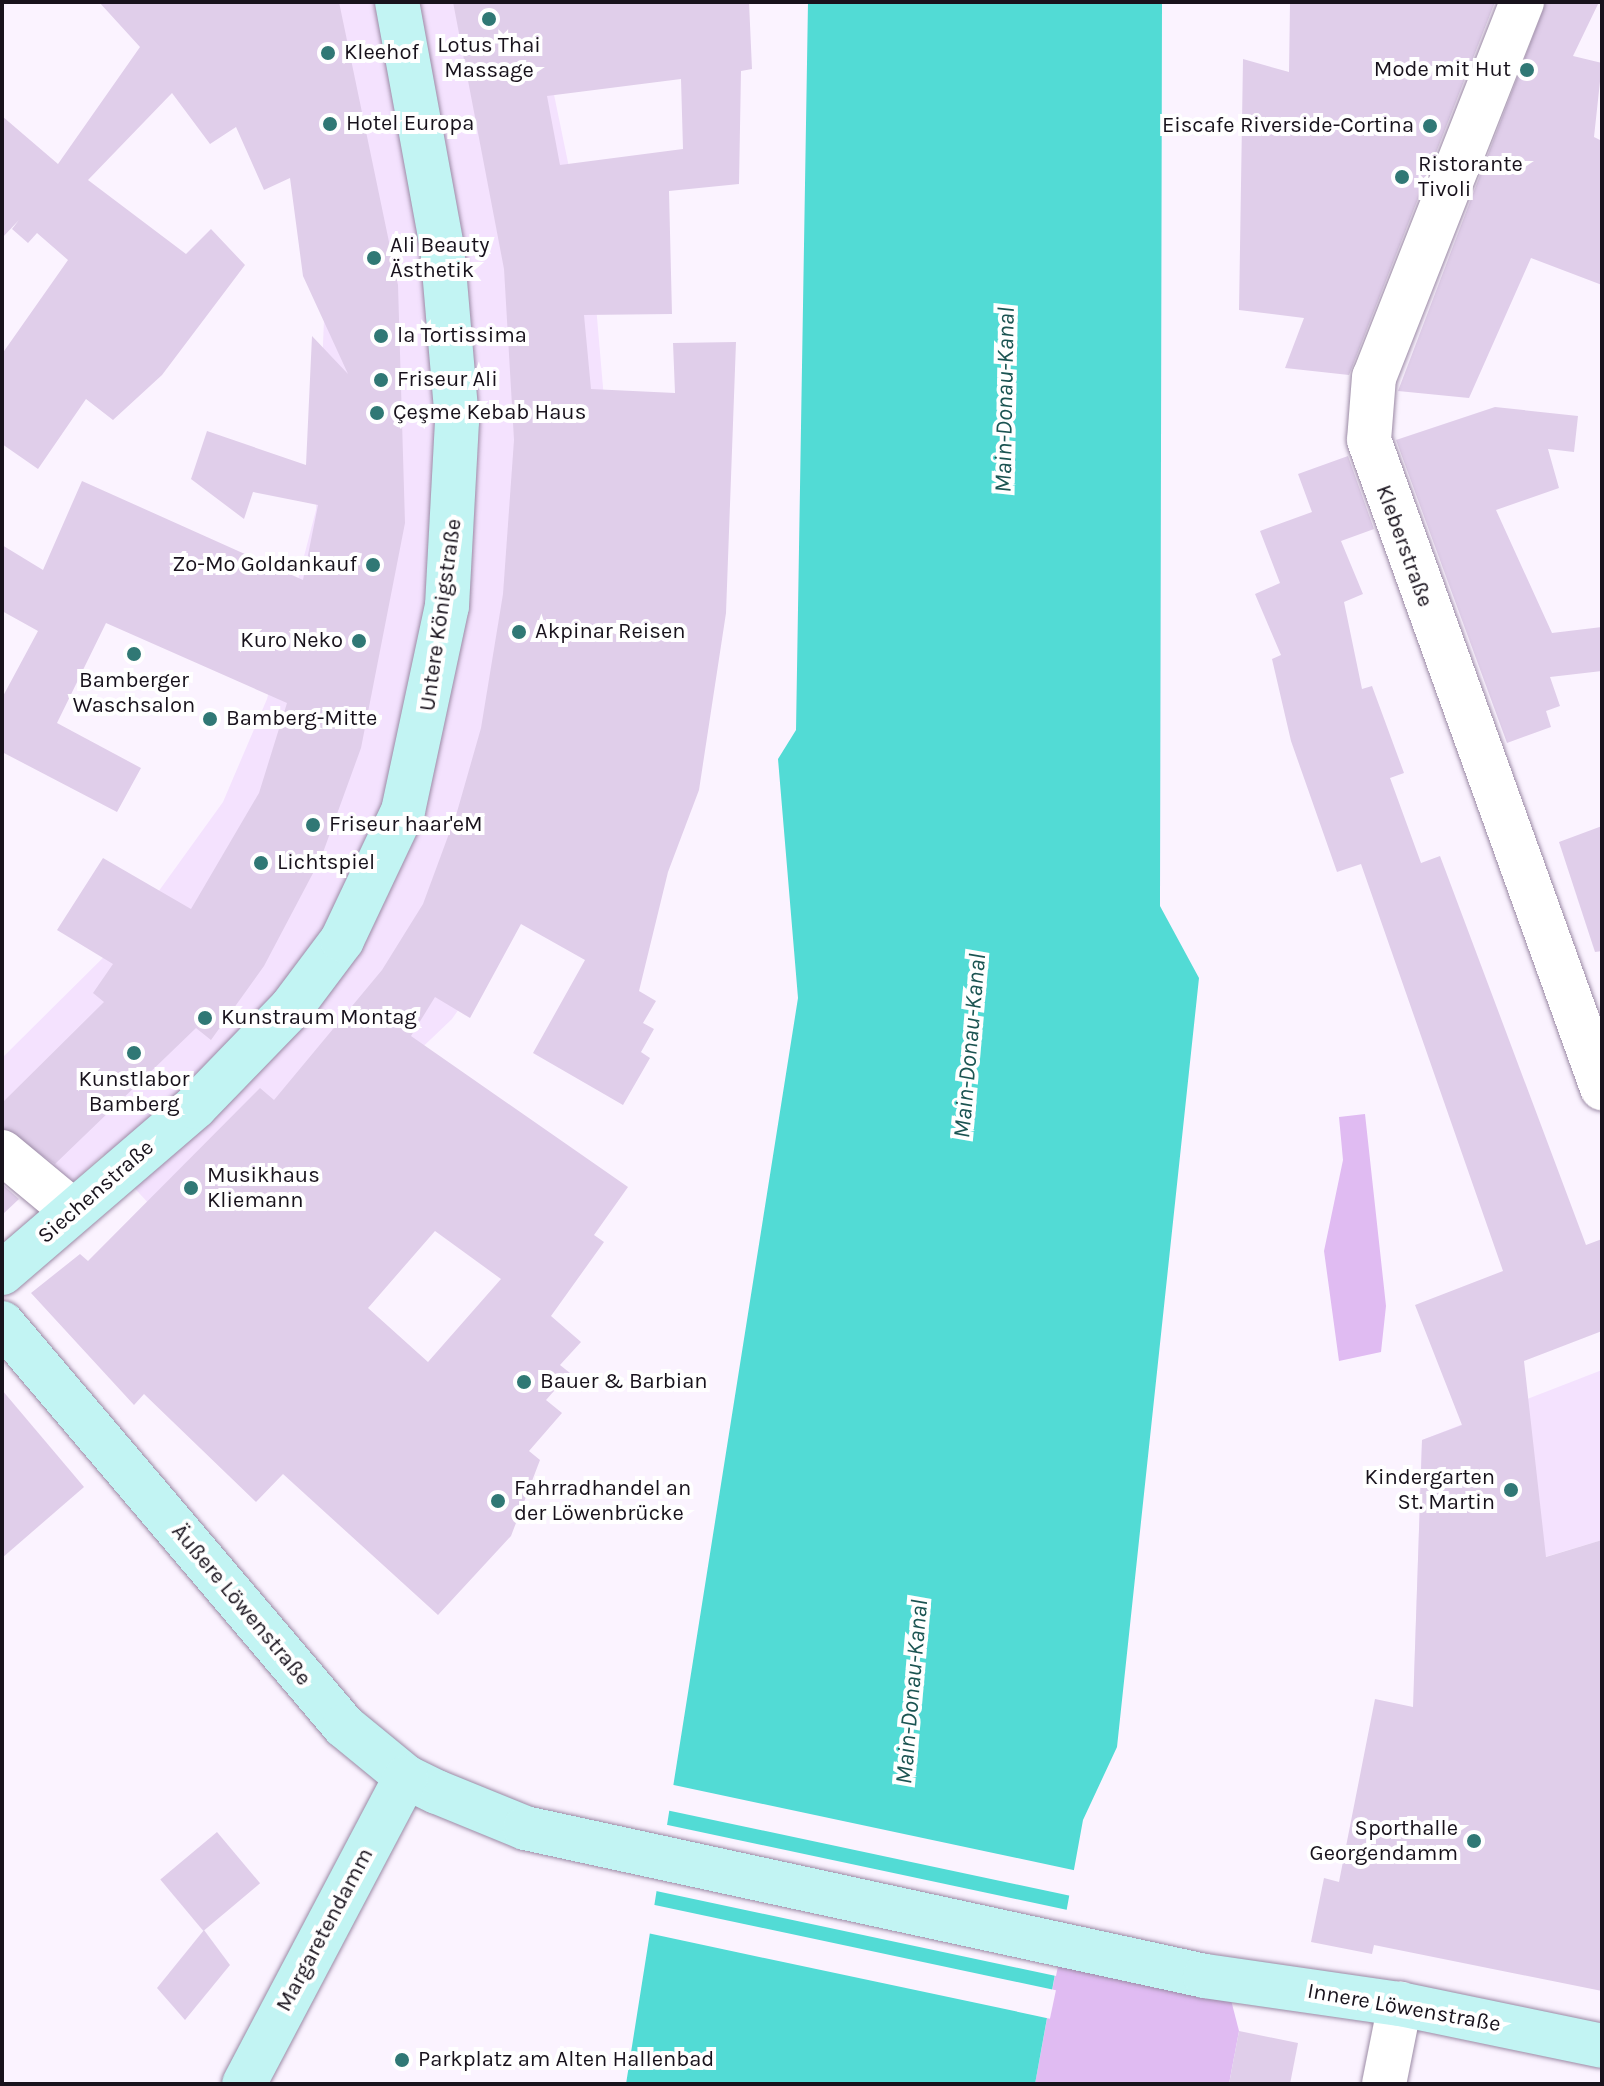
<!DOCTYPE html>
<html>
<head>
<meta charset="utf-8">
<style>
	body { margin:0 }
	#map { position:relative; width:1604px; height:2086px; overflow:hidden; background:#fbf3ff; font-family:Karla,sans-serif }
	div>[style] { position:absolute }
	.built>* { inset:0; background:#f4e2fe }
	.green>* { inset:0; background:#e0bbf2 }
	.water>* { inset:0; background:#52dbd5 }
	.pier>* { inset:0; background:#fbf3ff; transform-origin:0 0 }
	.building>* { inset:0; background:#e0ceea; transform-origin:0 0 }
	.roads { filter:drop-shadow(0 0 2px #9b8aa5) drop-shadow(0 0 2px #9b8aa5) }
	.street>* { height:44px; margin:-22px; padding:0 22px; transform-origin:22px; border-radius:22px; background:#fff }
	.secondary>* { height:44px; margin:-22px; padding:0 22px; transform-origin:22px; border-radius:22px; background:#c2f4f3 }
	.dots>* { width:22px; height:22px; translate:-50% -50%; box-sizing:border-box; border:4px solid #fff; border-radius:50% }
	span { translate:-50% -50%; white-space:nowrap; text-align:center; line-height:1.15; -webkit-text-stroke:8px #fff; paint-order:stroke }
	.poi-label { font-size:22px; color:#18121c }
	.left { translate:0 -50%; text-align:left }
	.right { translate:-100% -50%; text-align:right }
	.street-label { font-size:22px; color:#18121c }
	.water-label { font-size:24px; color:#1b5452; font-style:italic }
	.frame { position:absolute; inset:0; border:4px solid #18121c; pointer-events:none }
</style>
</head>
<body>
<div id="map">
	<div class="built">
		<i style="clip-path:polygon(266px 2px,535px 2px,595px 294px,613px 504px,513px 930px,452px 1019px,200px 1259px,103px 1154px,54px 1200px,2px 1159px,2px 1058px,130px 931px,223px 802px,267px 699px,316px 510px,326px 272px)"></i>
		<i style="clip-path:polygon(1602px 1370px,1602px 1540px,1545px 1557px,1414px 1680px,1422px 1440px)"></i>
	</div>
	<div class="green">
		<i style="clip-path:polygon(1365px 1114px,1386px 1306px,1381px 1352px,1339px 1361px,1324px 1251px,1343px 1160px,1339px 1117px)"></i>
		<i style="clip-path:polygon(1062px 1937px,1222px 1965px,1239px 2031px,1229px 2084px,1035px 2084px)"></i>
	</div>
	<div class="water">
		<i style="clip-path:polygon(808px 2px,1162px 2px,1160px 906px,1199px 978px,1117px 1747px,1083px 1820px,1035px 2084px,626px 2084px,798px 998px,778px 759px,796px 730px)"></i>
	</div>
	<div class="pier">
		<i style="left:669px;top:1784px;width:418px;height:26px;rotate:12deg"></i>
		<i style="left:663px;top:1824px;width:416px;height:67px;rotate:12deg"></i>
		<i style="left:650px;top:1904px;width:415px;height:29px;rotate:12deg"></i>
	</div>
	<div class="building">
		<i style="clip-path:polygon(99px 2px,339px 2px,398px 285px,405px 523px,361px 748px,321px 858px,264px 966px,211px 1040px,196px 1028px,55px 1164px,2px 1128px,2px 1103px,104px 1002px,93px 993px,113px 964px,57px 930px,103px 858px,191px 909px,259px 793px,287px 703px,106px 623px,57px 723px,141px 768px,117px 812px,2px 752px,2px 698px,38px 631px,2px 611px,2px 545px,43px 570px,82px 481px,303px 580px,318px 505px,253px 492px,244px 519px,191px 479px,207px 431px,306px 465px,312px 336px,348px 374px,303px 276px,290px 178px,264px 190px,236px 127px,210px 144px,172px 93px,88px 180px,186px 254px,211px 229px,245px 265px,162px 375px,113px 420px,86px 399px,38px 469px,2px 444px,2px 354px,68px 260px,37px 233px,28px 243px,12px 229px,19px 220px,2px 238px,2px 116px,58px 164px,140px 47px)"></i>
		<i style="clip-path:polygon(evenodd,453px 2px,749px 2px,752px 69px,741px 71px,739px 184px,669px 191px,672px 314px,584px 315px,591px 389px,675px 393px,673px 343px,736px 342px,726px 613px,699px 790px,668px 872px,639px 991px,656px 1001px,643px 1023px,654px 1029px,641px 1052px,650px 1058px,623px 1105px,533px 1053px,585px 960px,521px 924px,470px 1018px,435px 997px,411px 1036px,628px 1187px,594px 1235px,604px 1242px,551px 1316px,581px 1342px,560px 1365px,570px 1373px,546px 1400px,562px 1413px,529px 1451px,540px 1460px,511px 1536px,438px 1615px,283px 1474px,256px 1502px,144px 1394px,134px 1405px,31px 1293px,80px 1254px,88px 1261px,260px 1088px,274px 1100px,382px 970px,423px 904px,457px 812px,481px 728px,503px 594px,514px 440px,504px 269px,453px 2px,681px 79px,683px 149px,560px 165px,547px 96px,681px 79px,453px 2px,435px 1231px,501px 1279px,428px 1362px,368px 1308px,435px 1231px)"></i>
		<i style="clip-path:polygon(1290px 2px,1495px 2px,1349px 375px,1285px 368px,1304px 318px,1239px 310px,1243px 59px,1289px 72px)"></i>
		<i style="clip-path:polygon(1546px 2px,1599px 2px,1573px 56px,1602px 63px,1594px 137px,1602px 141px,1602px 285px,1531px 258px,1469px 398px,1398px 391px)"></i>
		<i style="clip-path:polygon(1495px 407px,1578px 416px,1574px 452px,1548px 449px,1559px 488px,1496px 510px,1552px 633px,1602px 627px,1602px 671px,1550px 677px,1560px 706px,1546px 711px,1551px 727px,1507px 743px,1396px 440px)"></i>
		<i style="clip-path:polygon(1348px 456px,1374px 529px,1341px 541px,1363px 594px,1344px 602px,1362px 689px,1372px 686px,1404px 773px,1390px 778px,1421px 863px,1440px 856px,1586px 1245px,1602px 1239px,1602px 1331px,1524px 1361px,1546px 1557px,1602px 1540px,1602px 1991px,1374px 1945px,1372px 1954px,1311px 1942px,1324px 1878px,1339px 1882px,1375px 1699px,1413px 1707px,1422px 1440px,1462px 1425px,1415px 1305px,1503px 1271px,1361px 864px,1337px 872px,1291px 741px,1272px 659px,1281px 655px,1255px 594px,1280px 583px,1260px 531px,1312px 512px,1298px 474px)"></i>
		<i style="clip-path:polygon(1602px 826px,1602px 951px,1595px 952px,1559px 842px)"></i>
		<i style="clip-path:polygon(2px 1184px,19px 1199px,2px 1215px)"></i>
		<i style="clip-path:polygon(2px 1390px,84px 1487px,2px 1558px)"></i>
		<i style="left:217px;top:1832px;width:67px;height:74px;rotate:50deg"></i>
		<i style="clip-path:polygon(204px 1930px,230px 1965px,185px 2020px,157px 1988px)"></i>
		<i style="clip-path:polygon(1239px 2031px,1298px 2043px,1290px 2084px,1229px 2084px)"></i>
	</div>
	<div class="roads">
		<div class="street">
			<i style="left:1522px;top:2px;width:403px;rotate:111.5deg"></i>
			<i style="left:1374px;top:377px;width:63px;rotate:94.5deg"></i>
			<i style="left:1369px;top:440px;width:689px;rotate:70.22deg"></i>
			<i style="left:2px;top:1152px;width:92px;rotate:39.7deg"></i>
			<i style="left:1384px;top:2084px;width:82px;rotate:-78.7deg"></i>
		</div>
		<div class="secondary">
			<i style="left:2px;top:1273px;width:255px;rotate:-40.7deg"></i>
			<i style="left:195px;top:1107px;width:138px;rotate:-45.9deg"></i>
			<i style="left:291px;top:1008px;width:85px;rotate:-53.1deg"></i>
			<i style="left:342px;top:940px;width:143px;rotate:-64.7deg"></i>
			<i style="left:403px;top:811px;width:210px;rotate:-77.9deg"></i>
			<i style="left:447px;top:606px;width:185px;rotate:-86.9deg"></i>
			<i style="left:457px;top:421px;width:175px;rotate:-94.9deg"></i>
			<i style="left:442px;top:247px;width:249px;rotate:-100.4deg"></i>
			<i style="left:2px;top:1323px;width:529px;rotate:49.68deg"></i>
			<i style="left:344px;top:1726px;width:80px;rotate:39.4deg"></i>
			<i style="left:406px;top:1777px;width:34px;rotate:26deg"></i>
			<i style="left:437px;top:1792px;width:95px;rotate:22.2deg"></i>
			<i style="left:525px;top:1828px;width:696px;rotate:12.28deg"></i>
			<i style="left:1205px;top:1976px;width:197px;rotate:8.2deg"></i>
			<i style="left:1400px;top:2004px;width:206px;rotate:11.7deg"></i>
			<i style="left:244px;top:2084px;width:347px;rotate:-62.2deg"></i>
		</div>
	</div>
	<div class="dots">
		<i style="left:489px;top:19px;background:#307875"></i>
		<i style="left:328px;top:53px;background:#307875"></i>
		<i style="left:1527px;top:70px;background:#307875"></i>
		<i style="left:330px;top:124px;background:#307875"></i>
		<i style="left:1430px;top:126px;background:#307875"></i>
		<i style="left:1402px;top:177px;background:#307875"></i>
		<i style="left:374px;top:258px;background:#307875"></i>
		<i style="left:381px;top:336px;background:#307875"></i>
		<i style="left:381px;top:380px;background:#307875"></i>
		<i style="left:377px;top:413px;background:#307875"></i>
		<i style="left:373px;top:565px;background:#307875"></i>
		<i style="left:519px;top:632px;background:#307875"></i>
		<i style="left:359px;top:641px;background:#307875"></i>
		<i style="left:134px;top:654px;background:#307875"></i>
		<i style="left:210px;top:719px;background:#307875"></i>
		<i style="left:313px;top:825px;background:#307875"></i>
		<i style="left:261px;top:863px;background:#307875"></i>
		<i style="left:205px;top:1018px;background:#307875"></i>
		<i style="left:134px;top:1053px;background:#307875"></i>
		<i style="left:191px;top:1188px;background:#307875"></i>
		<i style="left:524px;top:1382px;background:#307875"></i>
		<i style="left:1511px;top:1490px;background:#307875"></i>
		<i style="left:498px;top:1501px;background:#307875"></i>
		<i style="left:1474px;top:1841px;background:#307875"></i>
		<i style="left:402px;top:2060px;background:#307875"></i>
	</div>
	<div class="poi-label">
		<span style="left:489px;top:58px">Lotus Thai<br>Massage</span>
		<span class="left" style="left:344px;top:53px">Kleehof</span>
		<span class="right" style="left:1511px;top:70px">Mode mit Hut</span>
		<span class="left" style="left:346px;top:124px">Hotel Europa</span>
		<span class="right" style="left:1414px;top:126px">Eiscafe Riverside-Cortina</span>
		<span class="left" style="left:1418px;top:177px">Ristorante<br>Tivoli</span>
		<span class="left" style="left:390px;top:258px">Ali Beauty<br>Ästhetik</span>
		<span class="left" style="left:397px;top:336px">la Tortissima</span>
		<span class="left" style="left:397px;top:380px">Friseur Ali</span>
		<span class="left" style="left:393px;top:413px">Çeşme Kebab Haus</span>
		<span class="right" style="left:357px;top:565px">Zo-Mo Goldankauf</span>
		<span class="left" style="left:535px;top:632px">Akpinar Reisen</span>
		<span class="right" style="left:343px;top:641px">Kuro Neko</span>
		<span style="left:134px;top:693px">Bamberger<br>Waschsalon</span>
		<span class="left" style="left:226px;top:719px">Bamberg-Mitte</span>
		<span class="left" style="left:329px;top:825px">Friseur haar'eM</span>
		<span class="left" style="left:277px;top:863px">Lichtspiel</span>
		<span class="left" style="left:221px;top:1018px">Kunstraum Montag</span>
		<span style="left:134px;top:1092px">Kunstlabor<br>Bamberg</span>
		<span class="left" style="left:207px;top:1188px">Musikhaus<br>Kliemann</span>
		<span class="left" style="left:540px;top:1382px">Bauer &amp; Barbian</span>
		<span class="right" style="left:1495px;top:1490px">Kindergarten<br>St. Martin</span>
		<span class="left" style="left:514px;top:1501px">Fahrradhandel an<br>der Löwenbrücke</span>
		<span class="right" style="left:1458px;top:1841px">Sporthalle<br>Georgendamm</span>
		<span class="left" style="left:418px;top:2060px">Parkplatz am Alten Hallenbad</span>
	</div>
	<div class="street-label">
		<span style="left:1404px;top:546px;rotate:70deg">Kleberstraße</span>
		<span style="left:441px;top:615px;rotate:-82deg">Untere Königstraße</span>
		<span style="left:96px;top:1192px;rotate:-41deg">Siechenstraße</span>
		<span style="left:241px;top:1605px;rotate:50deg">Äußere Löwenstraße</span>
		<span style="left:325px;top:1930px;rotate:-62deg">Margaretendamm</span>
		<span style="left:1404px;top:2008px;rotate:10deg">Innere Löwenstraße</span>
	</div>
	<div class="water-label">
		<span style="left:1005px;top:400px;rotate:-89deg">Main-Donau-Kanal</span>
		<span style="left:970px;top:1046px;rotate:-85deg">Main-Donau-Kanal</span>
		<span style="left:912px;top:1692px;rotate:-85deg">Main-Donau-Kanal</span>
	</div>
	<div class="frame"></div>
</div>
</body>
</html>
